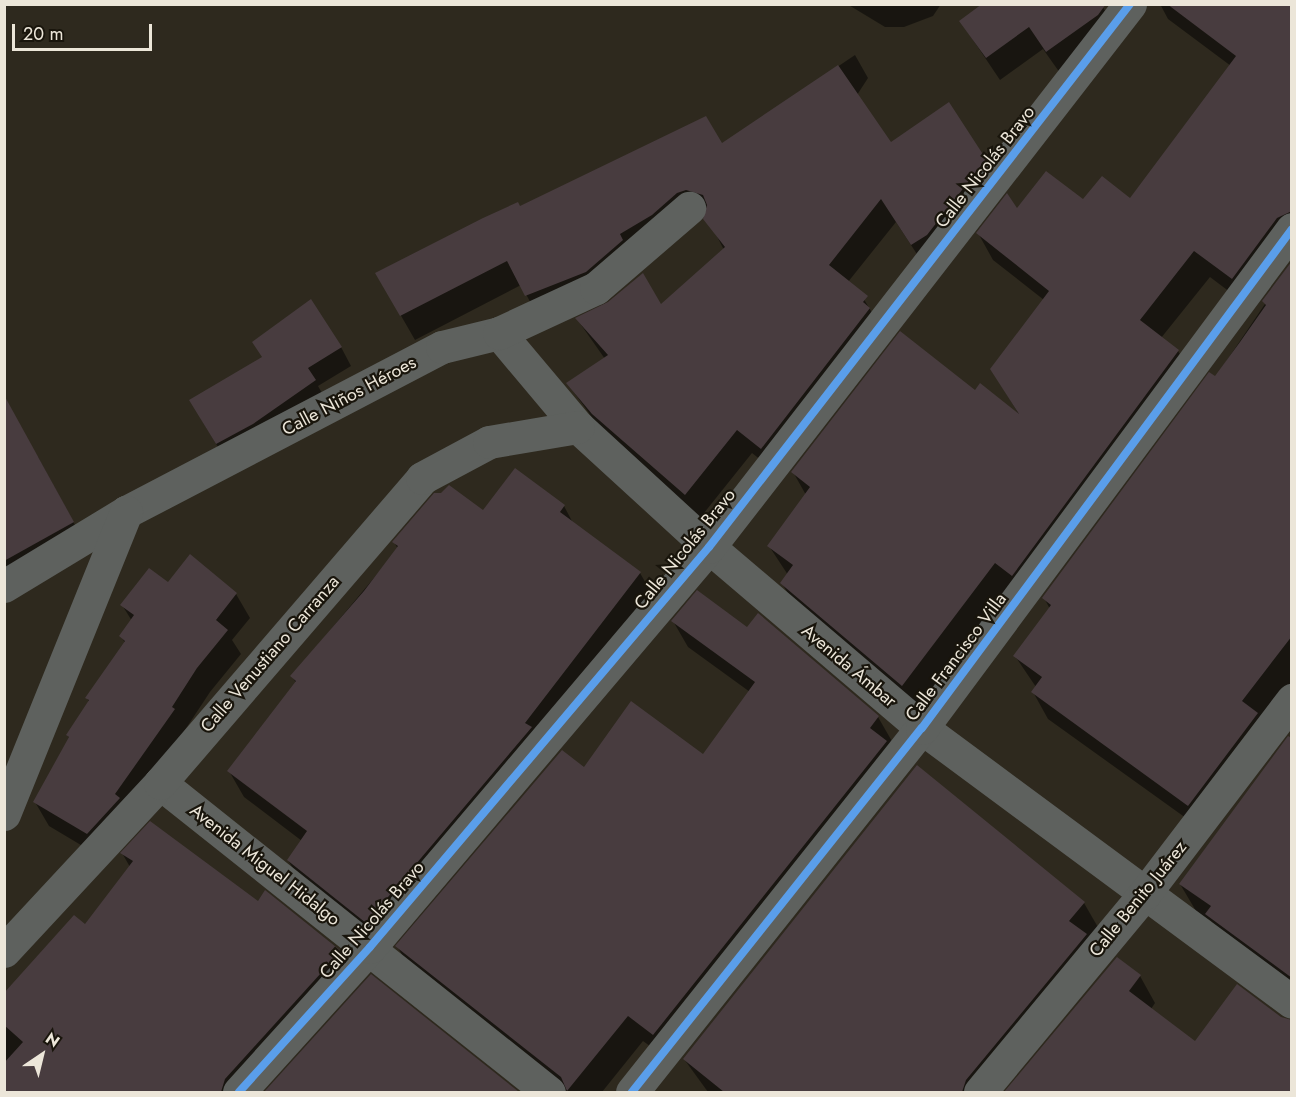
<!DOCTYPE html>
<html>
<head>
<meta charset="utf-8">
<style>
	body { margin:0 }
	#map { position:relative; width:1296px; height:1097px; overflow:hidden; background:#2e291e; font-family:Jost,sans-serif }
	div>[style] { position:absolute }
	.shadow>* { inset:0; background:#0007 }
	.building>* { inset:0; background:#483c3f }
	.minor>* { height:33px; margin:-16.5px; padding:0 16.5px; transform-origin:16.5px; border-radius:16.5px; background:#5e615e }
	.cycleway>* { height:8px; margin:-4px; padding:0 4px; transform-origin:4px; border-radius:4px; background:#5a9eea }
	span { translate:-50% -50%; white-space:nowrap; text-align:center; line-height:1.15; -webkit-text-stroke:4.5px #19150c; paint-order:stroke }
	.street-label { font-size:18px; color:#ece6d9 }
	.frame { position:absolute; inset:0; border:6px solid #ece6d9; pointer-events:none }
	.north { position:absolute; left:12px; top:1025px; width:60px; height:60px; -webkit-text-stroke:4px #19150c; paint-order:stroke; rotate:35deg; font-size:16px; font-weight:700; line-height:24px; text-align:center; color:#ece6d9 }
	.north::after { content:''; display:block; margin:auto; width:21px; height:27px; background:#ece6d9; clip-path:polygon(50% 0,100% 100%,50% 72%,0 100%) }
	.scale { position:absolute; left:12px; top:24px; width:140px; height:27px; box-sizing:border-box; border:3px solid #ece6d9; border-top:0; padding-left:8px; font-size:18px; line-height:21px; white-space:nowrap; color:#ece6d9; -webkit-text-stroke:4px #19150c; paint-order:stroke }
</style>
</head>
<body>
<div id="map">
	<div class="shadow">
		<i style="clip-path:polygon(847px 4px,941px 4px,933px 16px,904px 27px,885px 27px)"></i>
		<i style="clip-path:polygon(1101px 4px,1110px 19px,1060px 73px,1043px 49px,1000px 80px,961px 22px)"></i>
		<i style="clip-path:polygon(1160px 4px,1292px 4px,1292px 245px,1247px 305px,1210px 277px,1161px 338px,1178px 351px,1194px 377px,918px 712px,797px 610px,782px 583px,788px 575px,769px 546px,806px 495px,793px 472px,975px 392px,1020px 416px,992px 370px,1044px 300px,993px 260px,978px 233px,1017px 211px,1083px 202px,1130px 200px,1231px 66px,1168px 19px)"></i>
		<i style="clip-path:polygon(855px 55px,868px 78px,857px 95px,891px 144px,985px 160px,999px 184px,926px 268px,896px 222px,848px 282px,859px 291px,874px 316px,776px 472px,752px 453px,700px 518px,607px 438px,568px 384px,605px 359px,577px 319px,661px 306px,724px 250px,706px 215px,701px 213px,540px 320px,521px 285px,415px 340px,377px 274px,520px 208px,721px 145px)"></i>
		<i style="clip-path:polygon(1292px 264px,1292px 716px,1204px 831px,1048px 719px,1033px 692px,1036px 687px,1015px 656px,1050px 609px,1044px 598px,1215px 378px)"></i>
		<i style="clip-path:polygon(341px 347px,351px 366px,318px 386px,326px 400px,227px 462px,201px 419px)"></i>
		<i style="clip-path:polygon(4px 440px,38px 457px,88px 549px,4px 600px)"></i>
		<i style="clip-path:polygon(564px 506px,573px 523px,640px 573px,655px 599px,381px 947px,303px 886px,288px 860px,302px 841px,244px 797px,229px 771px,296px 683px,292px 676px,398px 549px,394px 542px,484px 512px)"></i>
		<i style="clip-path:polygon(168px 584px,236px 594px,250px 618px,232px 640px,241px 654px,210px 692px,101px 857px,49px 826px,35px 802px,70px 739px,67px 735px,89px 702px,87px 698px,125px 643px,121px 636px,132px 621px,122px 605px)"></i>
		<i style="clip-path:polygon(673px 621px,747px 629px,878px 717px,893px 743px,669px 1060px,643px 1041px,602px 1092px,564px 1092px,412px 972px,397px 946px,584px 769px,703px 756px,750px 692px,688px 647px)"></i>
		<i style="clip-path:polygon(1292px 735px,1292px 993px,1223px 941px,1211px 921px,1196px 911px,1180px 884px)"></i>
		<i style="clip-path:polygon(122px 853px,258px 903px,340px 952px,356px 979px,253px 1092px,4px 1092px,4px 996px,85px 926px,130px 867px)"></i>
		<i style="clip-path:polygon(1084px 903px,1099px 929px,993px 1092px,708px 1092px,684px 1059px)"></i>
		<i style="clip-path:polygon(1117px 959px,1140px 976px,1155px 1003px,1151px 1009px,1195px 1043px,1281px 1019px,1292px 1020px,1292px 1092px,1006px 1092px)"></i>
		<i style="clip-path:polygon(371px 976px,517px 1092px,266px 1092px)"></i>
	</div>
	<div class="building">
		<i style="clip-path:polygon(982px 4px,1106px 4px,1098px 15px,1046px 52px,1029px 27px,986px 58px,959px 21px)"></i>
		<i style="clip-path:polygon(1167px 4px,1292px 4px,1292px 211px,1277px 218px,1232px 279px,1194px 251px,1140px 320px,1179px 350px,1012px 576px,995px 563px,902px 686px,780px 583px,793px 565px,767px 546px,810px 487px,791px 472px,900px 331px,975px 390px,980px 383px,1019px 414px,990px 369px,1049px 291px,976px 233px,1007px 193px,1017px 208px,1046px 171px,1083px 199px,1102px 176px,1130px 198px,1236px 56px)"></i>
		<i style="clip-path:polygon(838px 65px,891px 142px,949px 102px,986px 159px,927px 235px,911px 245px,881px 199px,829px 265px,868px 296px,863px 302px,870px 308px,761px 449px,737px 430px,685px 495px,592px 414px,566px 383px,608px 355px,575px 318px,608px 302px,643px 273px,661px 304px,725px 247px,703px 219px,707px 205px,703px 195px,686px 190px,677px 193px,652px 215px,620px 234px,623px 240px,586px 272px,525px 296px,507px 261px,400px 316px,375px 273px,483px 218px,518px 202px,520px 206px,706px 116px,722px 143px)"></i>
		<i style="clip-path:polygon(1292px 261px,1292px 636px,1242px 701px,1258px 713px,1188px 806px,1031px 692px,1042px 677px,1013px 656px,1051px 605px,1042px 598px,1209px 372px,1215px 376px,1240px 342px,1266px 305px,1262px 301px)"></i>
		<i style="clip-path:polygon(311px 299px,342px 347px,308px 368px,316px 380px,253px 424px,216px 444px,189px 400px,262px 357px,252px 342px)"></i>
		<i style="clip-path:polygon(4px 395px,74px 522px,4px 561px)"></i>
		<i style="clip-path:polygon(515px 468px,565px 505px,560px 512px,641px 572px,525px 723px,532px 727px,366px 923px,287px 860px,307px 831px,227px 771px,296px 681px,290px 676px,364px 591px,398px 546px,392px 542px,434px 493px,441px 493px,449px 485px,483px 510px)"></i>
		<i style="clip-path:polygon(190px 554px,237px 593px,216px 620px,228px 630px,197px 668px,172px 707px,175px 709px,115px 794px,120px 798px,87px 834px,33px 802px,69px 737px,66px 735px,89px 700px,85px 698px,125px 641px,119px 636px,134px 615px,120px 605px,149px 568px,168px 582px)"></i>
		<i style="clip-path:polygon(697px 590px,747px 627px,758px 613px,879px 716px,870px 728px,887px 741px,653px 1035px,628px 1016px,567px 1091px,561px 1077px,395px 946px,562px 750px,584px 767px,631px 701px,703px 754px,755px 682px,671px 621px)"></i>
		<i style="clip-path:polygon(1288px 736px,1292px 738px,1292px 978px,1205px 914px,1211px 906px,1179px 884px)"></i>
		<i style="clip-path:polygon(917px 765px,1085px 902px,1069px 921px,1087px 934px,966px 1080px,962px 1092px,724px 1092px,683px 1059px)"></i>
		<i style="clip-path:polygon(150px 821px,258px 901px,265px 890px,341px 951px,225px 1079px,221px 1092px,4px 1092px,4px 1063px,23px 1042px,4px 1025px,4px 993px,74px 915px,85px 924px,133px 861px,120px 853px)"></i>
		<i style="clip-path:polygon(1117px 957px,1141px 975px,1129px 991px,1195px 1041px,1237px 984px,1281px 1017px,1292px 1020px,1292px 1092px,1004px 1092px)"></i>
		<i style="clip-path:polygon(371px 974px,519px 1092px,264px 1092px)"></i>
	</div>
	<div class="minor">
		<i style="left:499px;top:333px;width:123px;rotate:50deg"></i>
		<i style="left:578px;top:427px;width:178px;rotate:42.5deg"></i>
		<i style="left:709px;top:547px;width:280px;rotate:40.4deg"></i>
		<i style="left:922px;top:728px;width:460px;rotate:36.5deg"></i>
		<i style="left:4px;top:586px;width:143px;rotate:-31.2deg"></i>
		<i style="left:126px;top:512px;width:356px;rotate:-27.6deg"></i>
		<i style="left:442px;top:347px;width:59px;rotate:-13.8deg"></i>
		<i style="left:499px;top:333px;width:107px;rotate:-24.9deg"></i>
		<i style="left:596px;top:288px;width:123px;rotate:-40.7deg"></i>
		<i style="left:160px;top:783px;width:497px;rotate:38.5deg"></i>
		<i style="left:4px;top:814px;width:326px;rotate:-68deg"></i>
		<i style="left:4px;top:951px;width:229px;rotate:-47.1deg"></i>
		<i style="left:160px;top:783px;width:402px;rotate:-49.3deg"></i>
		<i style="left:422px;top:478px;width:76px;rotate:-28.2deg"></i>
		<i style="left:489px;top:442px;width:90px;rotate:-9.6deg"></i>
		<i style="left:239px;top:1092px;width:195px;rotate:-47.9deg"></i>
		<i style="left:370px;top:947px;width:524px;rotate:-49.72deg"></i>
		<i style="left:709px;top:547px;width:687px;rotate:-52.21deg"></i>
		<i style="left:632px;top:1092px;width:465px;rotate:-51.5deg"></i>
		<i style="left:922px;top:728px;width:621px;rotate:-53.44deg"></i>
		<i style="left:980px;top:1092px;width:259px;rotate:-50.3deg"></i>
		<i style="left:1145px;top:893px;width:243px;rotate:-52.7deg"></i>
	</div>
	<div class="cycleway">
		<i style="left:239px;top:1092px;width:195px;rotate:-47.9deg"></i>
		<i style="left:370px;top:947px;width:524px;rotate:-49.72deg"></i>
		<i style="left:709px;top:547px;width:687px;rotate:-52.21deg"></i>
		<i style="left:632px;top:1092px;width:465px;rotate:-51.5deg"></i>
		<i style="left:922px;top:728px;width:621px;rotate:-53.44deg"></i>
	</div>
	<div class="street-label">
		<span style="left:985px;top:167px;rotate:-52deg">Calle Nicolás Bravo</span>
		<span style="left:349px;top:396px;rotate:-28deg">Calle Niños Héroes</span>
		<span style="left:685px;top:549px;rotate:-51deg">Calle Nicolás Bravo</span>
		<span style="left:270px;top:654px;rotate:-49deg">Calle Venustiano Carranza</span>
		<span style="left:956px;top:657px;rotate:-53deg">Calle Francisco Villa</span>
		<span style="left:849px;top:666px;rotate:40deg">Avenida Ámbar</span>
		<span style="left:265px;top:865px;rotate:38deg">Avenida Miguel Hidalgo</span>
		<span style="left:1138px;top:899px;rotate:-51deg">Calle Benito Juárez</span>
		<span style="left:372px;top:920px;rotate:-49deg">Calle Nicolás Bravo</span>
	</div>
	<div class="frame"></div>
	<div class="north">N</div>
	<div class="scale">20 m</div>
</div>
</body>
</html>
